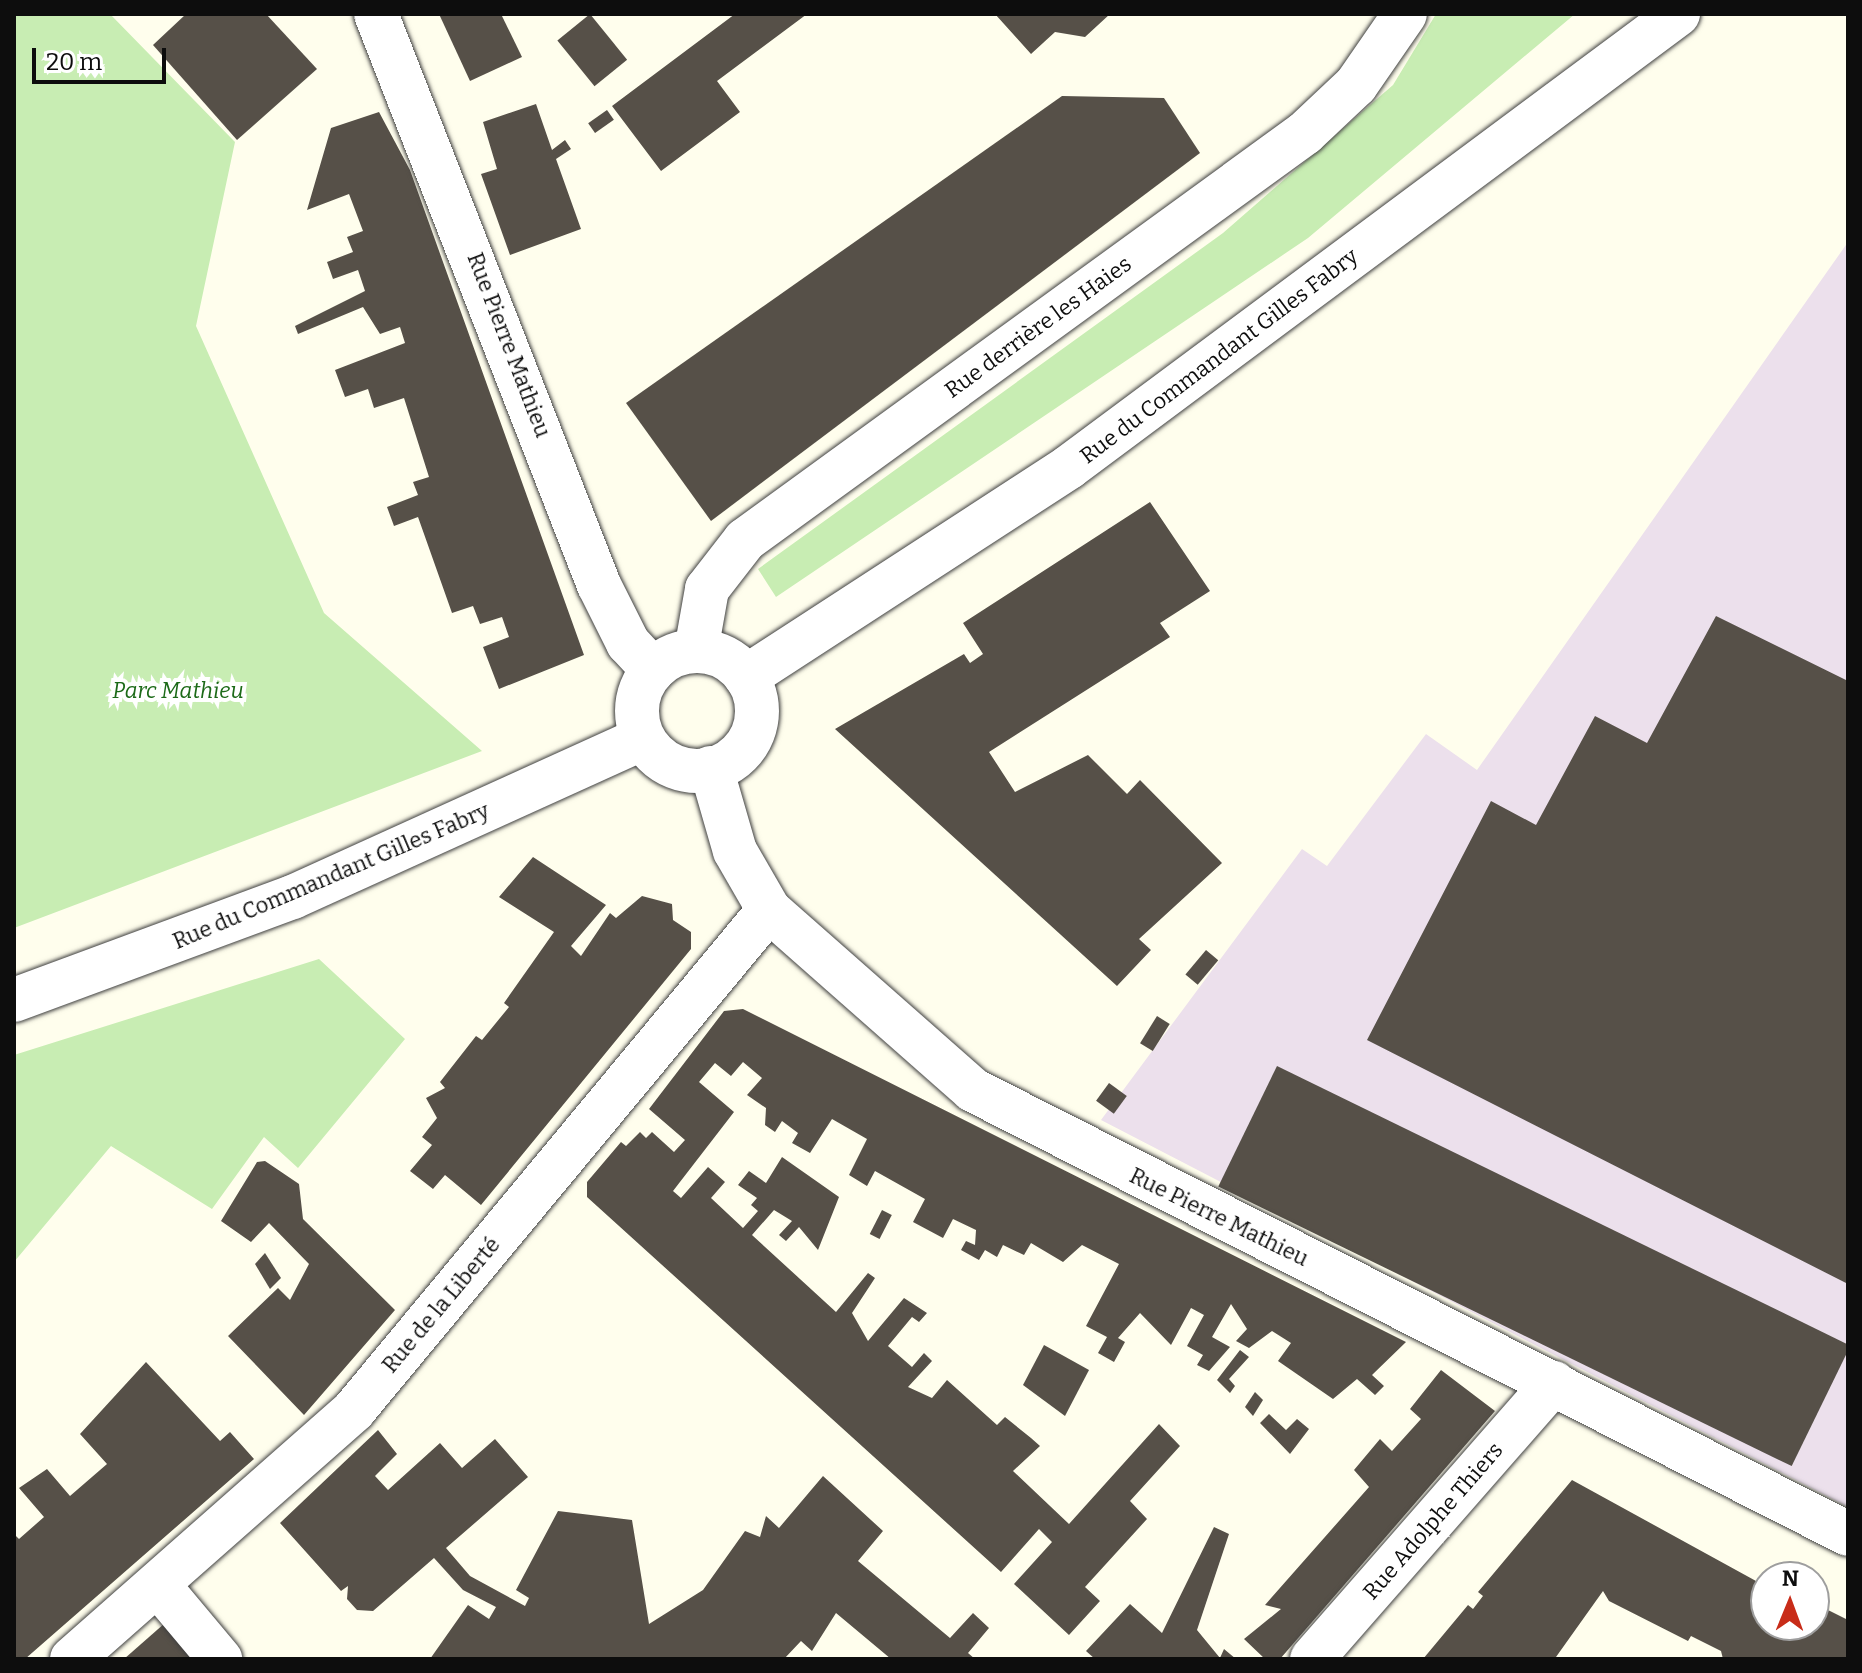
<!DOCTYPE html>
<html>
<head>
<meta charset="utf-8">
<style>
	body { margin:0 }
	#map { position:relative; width:1862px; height:1673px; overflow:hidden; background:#fffeed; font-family:Bitter,serif }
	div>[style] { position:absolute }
	.industrial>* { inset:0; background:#ece0ec }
	.green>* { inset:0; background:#c8edb3 }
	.building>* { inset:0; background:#565048; transform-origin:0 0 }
	.roads { filter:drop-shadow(0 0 2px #404040) drop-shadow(0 0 2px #404040) }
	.minor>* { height:44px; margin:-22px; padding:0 22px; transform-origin:22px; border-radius:22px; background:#fff }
	.minor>.ring { margin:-22px; padding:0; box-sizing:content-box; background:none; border:44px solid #fff; border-radius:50% }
	span { translate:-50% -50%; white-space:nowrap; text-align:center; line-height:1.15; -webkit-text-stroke:8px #fff; paint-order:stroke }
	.street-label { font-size:22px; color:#0d0d0d }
	.park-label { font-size:22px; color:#1c6a18; font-style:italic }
	.frame { position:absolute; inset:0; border:16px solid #0d0d0d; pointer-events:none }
	.north { position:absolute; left:1750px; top:1561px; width:80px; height:80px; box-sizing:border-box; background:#fff; border:2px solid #9e9e9e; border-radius:50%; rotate:1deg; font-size:22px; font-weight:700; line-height:32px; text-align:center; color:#0d0d0d }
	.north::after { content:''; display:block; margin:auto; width:28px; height:36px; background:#c82c19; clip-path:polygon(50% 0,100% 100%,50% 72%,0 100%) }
	.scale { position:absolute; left:32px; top:48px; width:134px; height:36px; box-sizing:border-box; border:4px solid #0d0d0d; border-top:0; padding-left:10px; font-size:24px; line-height:28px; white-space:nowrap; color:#0d0d0d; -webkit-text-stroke:6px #fff; paint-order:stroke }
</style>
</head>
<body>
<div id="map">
	<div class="industrial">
		<i style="clip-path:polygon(1848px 242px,1848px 1507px,1101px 1120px,1302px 849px,1327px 866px,1426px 734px,1477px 770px)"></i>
	</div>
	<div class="green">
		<i style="clip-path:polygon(14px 14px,110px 14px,235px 142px,196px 326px,324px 613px,482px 751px,14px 928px)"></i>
		<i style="clip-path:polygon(1436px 14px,1575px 14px,1308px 238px,776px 597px,758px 569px,1223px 233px,1393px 85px)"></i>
		<i style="clip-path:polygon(319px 959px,405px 1039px,298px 1168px,264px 1137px,212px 1209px,111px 1146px,14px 1262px,14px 1055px)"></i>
	</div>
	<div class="building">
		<i style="clip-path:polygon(186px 14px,266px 14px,317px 69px,237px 140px,153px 45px)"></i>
		<i style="clip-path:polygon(439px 14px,501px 14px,522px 57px,470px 81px)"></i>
		<i style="left:590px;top:14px;width:59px;height:42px;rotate:51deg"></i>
		<i style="clip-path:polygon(735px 14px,807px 14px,717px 81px,740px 112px,661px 171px,612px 106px)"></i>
		<i style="clip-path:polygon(995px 14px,1110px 14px,1085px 37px,1055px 32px,1031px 54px)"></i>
		<i style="clip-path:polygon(1062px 96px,1164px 98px,1200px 153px,711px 521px,626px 403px)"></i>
		<i style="clip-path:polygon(536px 104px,552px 150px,565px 140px,571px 149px,556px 159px,581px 229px,510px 255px,481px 174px,497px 169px,483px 122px)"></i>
		<i style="left:607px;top:110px;width:12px;height:23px;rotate:55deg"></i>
		<i style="clip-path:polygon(379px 112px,410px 170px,584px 655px,499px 689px,483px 647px,509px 637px,502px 617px,480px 624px,473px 606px,452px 613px,418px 517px,394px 526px,387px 507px,418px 495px,413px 482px,429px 477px,404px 398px,374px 408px,368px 389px,345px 397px,335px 370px,405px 343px,400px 327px,380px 334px,363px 307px,298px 334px,295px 326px,365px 291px,358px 270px,333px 279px,327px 262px,353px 252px,347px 237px,363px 231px,349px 194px,307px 210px,331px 128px)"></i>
		<i style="clip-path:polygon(1150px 502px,1210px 591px,1160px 623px,1170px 637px,989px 752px,1015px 792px,1088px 755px,1127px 794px,1140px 780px,1222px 863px,1139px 939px,1151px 950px,1117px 986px,835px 729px,964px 654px,970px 663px,983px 654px,963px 623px)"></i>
		<i style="clip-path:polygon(1716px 616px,1848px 681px,1848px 1284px,1367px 1040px,1491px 801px,1536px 825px,1595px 716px,1647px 743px)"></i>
		<i style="clip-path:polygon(533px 857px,606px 905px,571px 946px,581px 956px,610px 913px,616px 918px,642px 896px,672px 904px,673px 920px,691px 932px,691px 949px,481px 1205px,445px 1175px,433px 1189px,410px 1171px,432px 1145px,422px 1137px,437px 1118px,426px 1098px,445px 1088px,440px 1082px,476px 1036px,482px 1040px,509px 1007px,504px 1003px,554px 932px,499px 897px)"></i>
		<i style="left:1206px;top:950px;width:16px;height:32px;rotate:40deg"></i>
		<i style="clip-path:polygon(743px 1009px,1406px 1342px,1372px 1375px,1384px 1386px,1375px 1395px,1357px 1379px,1333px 1399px,1278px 1361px,1291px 1343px,1272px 1331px,1249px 1348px,1236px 1341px,1247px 1329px,1231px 1304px,1212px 1337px,1230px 1347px,1209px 1371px,1197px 1365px,1203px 1355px,1187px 1346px,1204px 1315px,1191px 1308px,1171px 1345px,1140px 1313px,1118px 1338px,1125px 1342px,1114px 1362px,1098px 1353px,1107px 1337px,1086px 1326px,1119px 1264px,1082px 1245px,1063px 1262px,1031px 1243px,1024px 1255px,1003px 1245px,997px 1257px,985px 1250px,979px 1260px,961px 1250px,966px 1241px,975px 1245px,976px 1230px,953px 1219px,943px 1238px,913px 1222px,925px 1199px,875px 1171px,867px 1186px,849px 1175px,867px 1139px,832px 1119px,810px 1153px,792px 1143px,798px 1133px,782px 1121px,775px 1132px,765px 1125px,766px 1108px,747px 1095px,762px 1078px,743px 1062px,731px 1076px,715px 1063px,699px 1082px,734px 1112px,673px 1191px,681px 1198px,708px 1167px,725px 1182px,711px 1198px,743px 1228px,758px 1211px,751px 1205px,757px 1198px,738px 1185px,749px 1171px,766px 1183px,782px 1157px,839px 1197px,818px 1250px,799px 1227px,786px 1241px,779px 1235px,792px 1221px,774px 1210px,752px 1235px,836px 1312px,868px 1273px,875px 1278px,852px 1313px,868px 1341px,904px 1298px,927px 1313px,919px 1322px,912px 1317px,888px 1346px,912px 1367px,924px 1353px,932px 1361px,908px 1387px,932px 1398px,947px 1380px,997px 1425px,1005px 1417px,1031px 1438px,1040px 1446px,1013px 1471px,1069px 1524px,1159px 1424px,1180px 1446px,1130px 1501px,1147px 1519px,1085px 1587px,1100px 1601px,1069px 1635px,1014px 1584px,1052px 1542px,1039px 1529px,1001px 1572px,587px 1197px,587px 1182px,621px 1142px,626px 1146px,640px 1132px,646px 1138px,652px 1132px,674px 1152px,685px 1140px,649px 1109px,724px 1011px)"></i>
		<i style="left:1157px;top:1016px;width:15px;height:32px;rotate:32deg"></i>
		<i style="left:1277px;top:1066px;width:638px;height:134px;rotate:26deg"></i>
		<i style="left:1109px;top:1083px;width:22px;height:22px;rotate:36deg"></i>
		<i style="clip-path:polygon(265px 1161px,299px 1184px,303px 1219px,395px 1310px,304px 1415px,228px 1336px,278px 1288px,290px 1300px,309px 1264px,269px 1223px,251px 1242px,221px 1221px,257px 1162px)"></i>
		<i style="left:882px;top:1210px;width:11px;height:27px;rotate:27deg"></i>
		<i style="clip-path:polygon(265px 1253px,281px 1278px,270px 1289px,255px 1264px)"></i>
		<i style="clip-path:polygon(1044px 1345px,1089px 1370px,1065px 1416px,1023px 1385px)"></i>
		<i style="clip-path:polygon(1240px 1350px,1249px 1357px,1229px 1379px,1235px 1386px,1230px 1393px,1217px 1380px)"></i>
		<i style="clip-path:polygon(146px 1362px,220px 1441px,230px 1432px,254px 1459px,25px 1659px,14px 1659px,14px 1534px,19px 1539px,44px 1517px,19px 1488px,47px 1469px,70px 1496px,107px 1464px,80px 1434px)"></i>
		<i style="clip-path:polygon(1441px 1370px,1495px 1411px,1280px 1659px,1265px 1659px,1244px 1639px,1281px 1609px,1265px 1605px,1369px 1487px,1354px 1470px,1380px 1439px,1392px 1451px,1421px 1419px,1410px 1409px)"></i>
		<i style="clip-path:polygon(1255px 1392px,1263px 1400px,1253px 1416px,1245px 1407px)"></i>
		<i style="clip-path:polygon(1269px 1414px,1286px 1430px,1297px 1419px,1309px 1429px,1290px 1454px,1260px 1423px)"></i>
		<i style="clip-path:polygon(378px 1430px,397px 1454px,375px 1476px,388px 1490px,440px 1443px,462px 1468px,495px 1439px,528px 1477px,446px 1548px,470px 1576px,525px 1606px,529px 1598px,516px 1590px,558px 1511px,632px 1520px,649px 1624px,703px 1590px,745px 1531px,760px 1537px,766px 1516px,779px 1528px,823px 1476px,883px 1531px,858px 1561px,950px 1638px,973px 1613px,989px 1628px,968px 1653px,975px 1659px,891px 1659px,836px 1613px,812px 1651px,801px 1641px,784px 1659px,430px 1659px,468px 1605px,489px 1619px,496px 1607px,463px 1590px,434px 1558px,373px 1611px,357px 1610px,347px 1599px,348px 1586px,341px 1591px,280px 1523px)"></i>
		<i style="clip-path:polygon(1572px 1480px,1756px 1581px,1766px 1578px,1766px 1625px,1814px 1625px,1814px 1603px,1848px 1620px,1848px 1659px,1723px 1659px,1721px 1651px,1691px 1636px,1688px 1641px,1609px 1601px,1603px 1591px,1556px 1657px,1423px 1659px,1468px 1605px,1473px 1609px,1483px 1596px,1478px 1592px)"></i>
		<i style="clip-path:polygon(1214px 1527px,1229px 1534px,1197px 1630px,1220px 1658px,1224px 1649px,1236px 1659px,1095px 1659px,1086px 1651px,1130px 1604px,1162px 1633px)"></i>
		<i style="clip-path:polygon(165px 1623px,195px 1659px,124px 1659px)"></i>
	</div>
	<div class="roads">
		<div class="minor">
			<i style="left:376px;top:14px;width:613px;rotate:68.67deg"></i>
			<i style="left:599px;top:585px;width:65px;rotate:63.4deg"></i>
			<i style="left:628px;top:643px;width:37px;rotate:47deg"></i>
			<i style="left:696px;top:651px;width:63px;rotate:-79.9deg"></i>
			<i style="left:707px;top:589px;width:62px;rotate:-52.2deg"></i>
			<i style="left:745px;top:540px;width:692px;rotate:-36.01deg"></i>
			<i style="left:1305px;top:133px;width:70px;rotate:-43.3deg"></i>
			<i style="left:1356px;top:85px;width:86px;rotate:-55.4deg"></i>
			<i class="ring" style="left:637px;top:651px;width:76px;height:76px"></i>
			<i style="left:746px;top:677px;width:385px;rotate:-33deg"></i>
			<i style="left:1069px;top:467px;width:759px;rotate:-36.64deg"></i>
			<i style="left:711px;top:768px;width:86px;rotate:73.9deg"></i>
			<i style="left:735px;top:851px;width:68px;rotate:60deg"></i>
			<i style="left:769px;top:910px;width:272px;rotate:41.4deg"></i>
			<i style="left:973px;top:1090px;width:981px;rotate:26.9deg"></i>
			<i style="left:14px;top:1000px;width:297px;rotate:-20.3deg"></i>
			<i style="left:293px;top:897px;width:384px;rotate:-24.4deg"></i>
			<i style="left:158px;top:1585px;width:97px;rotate:50deg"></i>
			<i style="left:72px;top:1659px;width:376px;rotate:-41.4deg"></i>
			<i style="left:354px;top:1410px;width:650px;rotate:-50.31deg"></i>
			<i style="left:1312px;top:1659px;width:367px;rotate:-48.8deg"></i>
		</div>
	</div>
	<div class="street-label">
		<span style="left:1038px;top:327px;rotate:-36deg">Rue derrière les Haies</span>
		<span style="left:509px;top:345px;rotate:69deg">Rue Pierre Mathieu</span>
		<span style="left:1219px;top:356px;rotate:-37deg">Rue du Commandant Gilles Fabry</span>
		<span style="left:331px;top:876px;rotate:-23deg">Rue du Commandant Gilles Fabry</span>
		<span style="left:1219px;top:1217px;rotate:26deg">Rue Pierre Mathieu</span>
		<span style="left:441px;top:1305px;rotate:-50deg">Rue de la Liberté</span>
		<span style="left:1433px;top:1521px;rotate:-49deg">Rue Adolphe Thiers</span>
	</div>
	<div class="park-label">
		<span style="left:178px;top:691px">Parc Mathieu</span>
	</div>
	<div class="frame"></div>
	<div class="north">N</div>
	<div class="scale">20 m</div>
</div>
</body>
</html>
